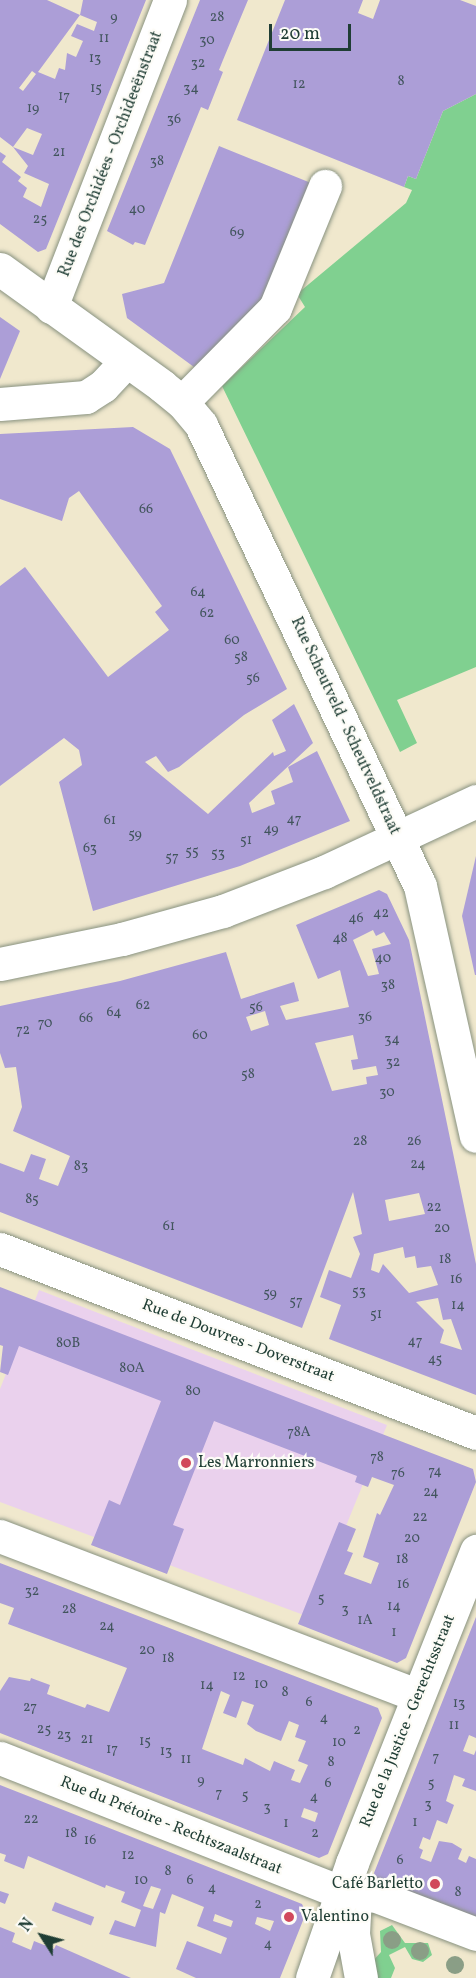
<!DOCTYPE html>
<html>
<head>
<meta charset="utf-8">
<style>
	body { margin:0 }
	#map { position:relative; width:476px; height:1978px; overflow:hidden; background:#f0e8cd; font-family:Vollkorn,serif }
	div>[style] { position:absolute }
	.built>* { inset:0; background:#ead1ed }
	.green>* { inset:0; background:#80d090 }
	.building>* { inset:0; background:#ac9ed7; transform-origin:0 0 }
	.roads { filter:drop-shadow(0 0 2px #889280) drop-shadow(0 0 2px #889280) }
	.minor>* { height:33px; margin:-16.5px; padding:0 16.5px; transform-origin:16.5px; border-radius:16.5px; background:#fff }
	.trees>* { width:18px; height:18px; margin:-9px; border-radius:50%; background:#8a9e86 }
	.dots>* { width:16px; height:16px; translate:-50% -50%; box-sizing:border-box; border:3px solid #fdfcf7; border-radius:50% }
	span { translate:-50% -50%; white-space:nowrap; text-align:center; line-height:1.15; -webkit-text-stroke:4.5px #fdfcf7; paint-order:stroke }
	.number-label { font-size:14px; color:#42555d }
	.number-label span { -webkit-text-stroke-width:0 }
	.street-label { font-size:16px; color:#1f3d34 }
	.poi-label { font-size:16px; color:#1f3d34 }
	.left { translate:0 -50%; text-align:left }
	.right { translate:-100% -50%; text-align:right }
	.north { position:absolute; left:12px; top:1906px; width:60px; height:60px; -webkit-text-stroke:4px #fdfcf7; paint-order:stroke; rotate:306deg; font-size:16px; font-weight:700; line-height:24px; text-align:center; color:#1f3d34 }
	.north::after { content:''; display:block; margin:auto; width:21px; height:27px; background:#1f3d34; clip-path:polygon(50% 0,100% 100%,50% 72%,0 100%) }
	.scale { position:absolute; left:269px; top:24px; width:82px; height:27px; box-sizing:border-box; border:3px solid #1f3d34; border-top:0; padding-left:8px; font-size:18px; line-height:21px; white-space:nowrap; color:#1f3d34; -webkit-text-stroke:4px #fdfcf7; paint-order:stroke }
</style>
</head>
<body>
<div id="map">
	<div class="built">
		<i style="clip-path:polygon(39px 1290px,387px 1425px,309px 1617px,0 1502px,0 1389px)"></i>
	</div>
	<div class="green">
		<i style="clip-path:polygon(476px 94px,476px 667px,397px 700px,417px 743px,400px 752px,222px 386px,305px 307px,297px 294px,406px 203px,412px 190px,404px 187px,408px 176px,416px 179px,443px 111px)"></i>
		<i style="clip-path:polygon(392px 1925px,405px 1943px,428px 1943px,432px 1955px,423px 1962px,412px 1959px,405px 1947px,389px 1955px,395px 1968px,391px 1978px,370px 1978px,370px 1964px,381px 1952px,380px 1931px)"></i>
	</div>
	<div class="building">
		<i style="clip-path:polygon(evenodd,0 0,47px 0,80px 15px,38px 72px,55px 79px,59px 68px,65px 70px,67px 53px,76px 57px,83px 41px,71px 36px,77px 24px,94px 31px,97px 22px,80px 15px,83px 0,146px 0,46px 249px,38px 252px,0 224px,0 152px,6px 156px,2px 162px,21px 177px,18px 181px,27px 188px,23px 197px,41px 207px,49px 184px,24px 173px,28px 166px,13px 147px,33px 155px,42px 134px,27px 128px,13px 147px,0 137px,0 0,32px 71px,36px 74px,23px 91px,19px 88px,32px 71px)"></i>
		<i style="clip-path:polygon(200px 0,248px 0,223px 60px,219px 70px,223px 72px,208px 110px,201px 107px,145px 245px,135px 242px,133px 245px,107px 231px)"></i>
		<i style="clip-path:polygon(285px 0,363px 0,358px 13px,373px 19px,380px 0,460px 0,476px 6px,476px 94px,443px 111px,416px 179px,408px 176px,404px 187px,237px 120px)"></i>
		<i style="clip-path:polygon(219px 146px,311px 183px,263px 302px,194px 367px,127px 318px,122px 294px,164px 283px)"></i>
		<i style="clip-path:polygon(0 317px,20px 331px,0 379px)"></i>
		<i style="clip-path:polygon(133px 427px,170px 449px,287px 689px,244px 715px,179px 767px,168px 772px,156px 756px,145px 762px,208px 814px,273px 752px,274px 756px,286px 751px,272px 720px,294px 704px,313px 743px,249px 803px,252px 813px,275px 804px,271px 791px,293px 782px,288px 767px,317px 751px,350px 821px,240px 866px,93px 911px,59px 782px,82px 765px,79px 750px,64px 738px,0 786px,0 586px,25px 567px,108px 677px,169px 630px,155px 612px,162px 606px,79px 491px,69px 498px,62px 521px,0 499px,0 434px)"></i>
		<i style="clip-path:polygon(476px 856px,476px 975px,475px 975px,462px 916px)"></i>
		<i style="clip-path:polygon(evenodd,379px 890px,387px 894px,409px 940px,476px 1264px,476px 1395px,329px 1339px,341px 1305px,320px 1297px,329px 1270px,351px 1278px,360px 1254px,353px 1237px,362px 1234px,353px 1192px,302px 1328px,0 1212px,0 1163px,24px 1172px,31px 1154px,46px 1159px,39px 1179px,58px 1186px,70px 1156px,13px 1131px,22px 1107px,16px 1067px,5px 1068px,0 1053px,0 1006px,120px 981px,226px 952px,241px 999px,294px 982px,299px 1001px,280px 1006px,286px 1020px,349px 1007px,340px 970px,318px 979px,296px 925px,379px 890px,373px 930px,376px 936px,384px 932px,391px 944px,372px 949px,379px 974px,368px 976px,353px 940px,373px 930px,379px 890px,265px 1011px,269px 1025px,251px 1031px,246px 1017px,265px 1011px,379px 890px,353px 1035px,358px 1059px,351px 1060px,353px 1070px,376px 1066px,378px 1075px,366px 1077px,367px 1084px,332px 1091px,315px 1043px,353px 1035px,379px 890px,419px 1193px,425px 1214px,389px 1221px,385px 1200px,419px 1193px,379px 890px,403px 1247px,405px 1258px,415px 1256px,417px 1268px,431px 1266px,438px 1285px,409px 1293px,383px 1264px,379px 1273px,371px 1270px,374px 1254px,403px 1247px,379px 890px,438px 1298px,443px 1320px,451px 1319px,462px 1350px,440px 1343px,444px 1330px,416px 1302px,438px 1298px)"></i>
		<i style="clip-path:polygon(0 1287px,473px 1469px,476px 1482px,406px 1658px,397px 1663px,298px 1624px,339px 1522px,356px 1529px,347px 1551px,353px 1553px,344px 1574px,371px 1584px,379px 1563px,363px 1557px,377px 1513px,380px 1515px,394px 1485px,372px 1477px,368px 1487px,355px 1482px,357px 1476px,214px 1421px,173px 1525px,184px 1529px,167px 1574px,91px 1545px,109px 1500px,120px 1505px,161px 1401px,19px 1346px,8px 1375px,0 1372px,3px 1346px,0 1345px)"></i>
		<i style="clip-path:polygon(evenodd,0 1563px,378px 1708px,382px 1718px,328px 1854px,319px 1858px,0 1733px,0 1691px,9px 1677px,30px 1681px,31px 1678px,50px 1685px,47px 1694px,85px 1708px,87px 1704px,109px 1712px,127px 1668px,8px 1624px,14px 1608px,0 1603px,0 1563px,221px 1691px,230px 1695px,223px 1713px,236px 1718px,242px 1701px,254px 1705px,247px 1724px,256px 1731px,281px 1741px,289px 1721px,299px 1725px,295px 1737px,306px 1741px,298px 1761px,308px 1765px,300px 1783px,291px 1780px,295px 1770px,274px 1761px,270px 1771px,245px 1758px,243px 1765px,202px 1749px,221px 1691px,0 1563px,304px 1808px,318px 1813px,315px 1822px,301px 1817px,304px 1808px)"></i>
		<i style="clip-path:polygon(476px 1617px,476px 1738px,469px 1735px,463px 1751px,474px 1755px,476px 1750px,476px 1791px,462px 1786px,465px 1779px,454px 1775px,446px 1801px,454px 1805px,447px 1824px,437px 1820px,430px 1840px,423px 1837px,419px 1848px,423px 1850px,420px 1858px,431px 1862px,439px 1841px,452px 1843px,462px 1849px,458px 1859px,466px 1863px,469px 1856px,476px 1859px,476px 1920px,377px 1881px,374px 1873px)"></i>
		<i style="clip-path:polygon(evenodd,0 1785px,302px 1904px,306px 1913px,280px 1978px,196px 1978px,176px 1969px,187px 1941px,221px 1954px,227px 1938px,197px 1926px,204px 1907px,172px 1894px,165px 1914px,160px 1912px,156px 1947px,109px 1934px,115px 1920px,135px 1927px,141px 1910px,121px 1902px,125px 1892px,106px 1885px,105px 1888px,28px 1856px,24px 1869px,4px 1861px,6px 1855px,0 1853px,0 1785px,151px 1886px,161px 1889px,153px 1909px,143px 1906px,151px 1886px,0 1785px,215px 1914px,233px 1921px,231px 1927px,213px 1921px,215px 1914px,0 1785px,257px 1917px,274px 1921px,270px 1931px,255px 1924px,257px 1917px)"></i>
		<i style="clip-path:polygon(0 1891px,9px 1894px,5px 1904px,0 1902px)"></i>
		<i style="left:55px;top:1902px;width:42px;height:9px;rotate:21deg"></i>
		<i style="clip-path:polygon(0 1927px,15px 1933px,12px 1942px,31px 1950px,34px 1941px,54px 1949px,56px 1945px,131px 1978px,0 1978px)"></i>
	</div>
	<div class="roads">
		<div class="minor">
			<i style="left:0;top:269px;width:200px;rotate:35.8deg"></i>
			<i style="left:162px;top:386px;width:26px;rotate:39deg"></i>
			<i style="left:182px;top:402px;width:30px;rotate:50deg"></i>
			<i style="left:201px;top:425px;width:510px;rotate:64.59deg"></i>
			<i style="left:420px;top:886px;width:256px;rotate:77.4deg"></i>
			<i style="left:51px;top:307px;width:329px;rotate:-68.8deg"></i>
			<i style="left:182px;top:402px;width:132px;rotate:-45.3deg"></i>
			<i style="left:275px;top:308px;width:132px;rotate:-67.7deg"></i>
			<i style="left:0;top:404px;width:86px;rotate:-4.7deg"></i>
			<i style="left:86px;top:397px;width:20px;rotate:-33deg"></i>
			<i style="left:103px;top:386px;width:34px;rotate:-47deg"></i>
			<i style="left:0;top:964px;width:125px;rotate:-11.6deg"></i>
			<i style="left:122px;top:939px;width:105px;rotate:-15.5deg"></i>
			<i style="left:223px;top:911px;width:108px;rotate:-21.1deg"></i>
			<i style="left:324px;top:872px;width:168px;rotate:-25deg"></i>
			<i style="left:0;top:1249px;width:510px;rotate:21.13deg"></i>
			<i style="left:0;top:1536px;width:445px;rotate:20.9deg"></i>
			<i style="left:0;top:1758px;width:368px;rotate:21.5deg"></i>
			<i style="left:312px;top:1978px;width:122px;rotate:-70.8deg"></i>
			<i style="left:352px;top:1863px;width:336px;rotate:-68.3deg"></i>
			<i style="left:361px;top:1978px;width:45px;rotate:-100.3deg"></i>
			<i style="left:353px;top:1934px;width:37px;rotate:-87deg"></i>
			<i style="left:355px;top:1897px;width:19px;rotate:-6deg"></i>
			<i style="left:374px;top:1895px;width:109px;rotate:20.9deg"></i>
		</div>
	</div>
	<div class="trees">
		<i style="left:392px;top:1940px"></i>
		<i style="left:420px;top:1951px"></i>
		<i style="left:455px;top:1965px"></i>
	</div>
	<div class="dots">
		<i style="left:186px;top:1463px;background:#d1495b"></i>
		<i style="left:435px;top:1884px;background:#d1495b"></i>
		<i style="left:289px;top:1917px;background:#d1495b"></i>
	</div>
	<div class="number-label">
		<span style="left:114px;top:18px">9</span>
		<span style="left:217px;top:18px">28</span>
		<span style="left:104px;top:39px">11</span>
		<span style="left:207px;top:41px">30</span>
		<span style="left:95px;top:59px">13</span>
		<span style="left:198px;top:64px">32</span>
		<span style="left:401px;top:82px">8</span>
		<span style="left:299px;top:85px">12</span>
		<span style="left:96px;top:89px">15</span>
		<span style="left:191px;top:89px">34</span>
		<span style="left:64px;top:97px">17</span>
		<span style="left:33px;top:109px">19</span>
		<span style="left:174px;top:120px">36</span>
		<span style="left:59px;top:153px">21</span>
		<span style="left:157px;top:162px">38</span>
		<span style="left:137px;top:210px">40</span>
		<span style="left:40px;top:220px">25</span>
		<span style="left:237px;top:233px">69</span>
		<span style="left:146px;top:510px">66</span>
		<span style="left:198px;top:593px">64</span>
		<span style="left:207px;top:614px">62</span>
		<span style="left:232px;top:641px">60</span>
		<span style="left:241px;top:658px">58</span>
		<span style="left:253px;top:679px">56</span>
		<span style="left:294px;top:820px">47</span>
		<span style="left:110px;top:821px">61</span>
		<span style="left:271px;top:830px">49</span>
		<span style="left:135px;top:835px">59</span>
		<span style="left:246px;top:841px">51</span>
		<span style="left:90px;top:849px">63</span>
		<span style="left:192px;top:852px">55</span>
		<span style="left:218px;top:854px">53</span>
		<span style="left:172px;top:858px">57</span>
		<span style="left:381px;top:914px">42</span>
		<span style="left:356px;top:919px">46</span>
		<span style="left:340px;top:939px">48</span>
		<span style="left:383px;top:959px">40</span>
		<span style="left:388px;top:986px">38</span>
		<span style="left:143px;top:1006px">62</span>
		<span style="left:256px;top:1008px">56</span>
		<span style="left:114px;top:1013px">64</span>
		<span style="left:365px;top:1018px">36</span>
		<span style="left:86px;top:1019px">66</span>
		<span style="left:45px;top:1024px">70</span>
		<span style="left:23px;top:1031px">72</span>
		<span style="left:200px;top:1036px">60</span>
		<span style="left:392px;top:1040px">34</span>
		<span style="left:393px;top:1063px">32</span>
		<span style="left:248px;top:1075px">58</span>
		<span style="left:387px;top:1093px">30</span>
		<span style="left:360px;top:1142px">28</span>
		<span style="left:414px;top:1142px">26</span>
		<span style="left:418px;top:1165px">24</span>
		<span style="left:81px;top:1167px">83</span>
		<span style="left:32px;top:1200px">85</span>
		<span style="left:434px;top:1208px">22</span>
		<span style="left:169px;top:1227px">61</span>
		<span style="left:442px;top:1229px">20</span>
		<span style="left:445px;top:1260px">18</span>
		<span style="left:456px;top:1280px">16</span>
		<span style="left:359px;top:1292px">53</span>
		<span style="left:270px;top:1294px">59</span>
		<span style="left:296px;top:1302px">57</span>
		<span style="left:458px;top:1306px">14</span>
		<span style="left:376px;top:1315px">51</span>
		<span style="left:415px;top:1342px">47</span>
		<span style="left:68px;top:1344px">80B</span>
		<span style="left:435px;top:1360px">45</span>
		<span style="left:132px;top:1369px">80A</span>
		<span style="left:193px;top:1392px">80</span>
		<span style="left:299px;top:1433px">78A</span>
		<span style="left:377px;top:1458px">78</span>
		<span style="left:435px;top:1472px">74</span>
		<span style="left:398px;top:1474px">76</span>
		<span style="left:431px;top:1493px">24</span>
		<span style="left:420px;top:1518px">22</span>
		<span style="left:412px;top:1539px">20</span>
		<span style="left:402px;top:1560px">18</span>
		<span style="left:403px;top:1585px">16</span>
		<span style="left:32px;top:1592px">32</span>
		<span style="left:321px;top:1599px">5</span>
		<span style="left:394px;top:1607px">14</span>
		<span style="left:69px;top:1610px">28</span>
		<span style="left:345px;top:1610px">3</span>
		<span style="left:365px;top:1621px">1A</span>
		<span style="left:107px;top:1627px">24</span>
		<span style="left:394px;top:1633px">1</span>
		<span style="left:147px;top:1651px">20</span>
		<span style="left:168px;top:1659px">18</span>
		<span style="left:239px;top:1677px">12</span>
		<span style="left:261px;top:1685px">10</span>
		<span style="left:207px;top:1686px">14</span>
		<span style="left:285px;top:1693px">8</span>
		<span style="left:309px;top:1703px">6</span>
		<span style="left:459px;top:1704px">13</span>
		<span style="left:30px;top:1708px">27</span>
		<span style="left:324px;top:1719px">4</span>
		<span style="left:454px;top:1726px">11</span>
		<span style="left:44px;top:1730px">25</span>
		<span style="left:357px;top:1731px">2</span>
		<span style="left:64px;top:1736px">23</span>
		<span style="left:87px;top:1740px">21</span>
		<span style="left:145px;top:1742px">15</span>
		<span style="left:339px;top:1743px">10</span>
		<span style="left:112px;top:1750px">17</span>
		<span style="left:166px;top:1752px">13</span>
		<span style="left:436px;top:1758px">7</span>
		<span style="left:186px;top:1760px">11</span>
		<span style="left:331px;top:1763px">8</span>
		<span style="left:201px;top:1781px">9</span>
		<span style="left:328px;top:1784px">6</span>
		<span style="left:431px;top:1784px">5</span>
		<span style="left:219px;top:1794px">7</span>
		<span style="left:245px;top:1796px">5</span>
		<span style="left:314px;top:1798px">4</span>
		<span style="left:428px;top:1805px">3</span>
		<span style="left:267px;top:1808px">3</span>
		<span style="left:31px;top:1820px">22</span>
		<span style="left:415px;top:1823px">1</span>
		<span style="left:286px;top:1824px">1</span>
		<span style="left:71px;top:1834px">18</span>
		<span style="left:315px;top:1834px">2</span>
		<span style="left:90px;top:1841px">16</span>
		<span style="left:128px;top:1856px">12</span>
		<span style="left:400px;top:1861px">6</span>
		<span style="left:168px;top:1872px">8</span>
		<span style="left:141px;top:1881px">10</span>
		<span style="left:190px;top:1881px">6</span>
		<span style="left:212px;top:1889px">4</span>
		<span style="left:458px;top:1893px">8</span>
		<span style="left:258px;top:1905px">2</span>
		<span style="left:268px;top:1945px">4</span>
	</div>
	<div class="street-label">
		<span style="left:111px;top:154px;rotate:-69deg">Rue des Orchidées - Orchideeënstraat</span>
		<span style="left:345px;top:726px;rotate:65deg">Rue Scheutveld - Scheutveldstraat</span>
		<span style="left:238px;top:1341px;rotate:21deg">Rue de Douvres - Doverstraat</span>
		<span style="left:408px;top:1721px;rotate:-68deg">Rue de la Justice - Gerechtsstraat</span>
		<span style="left:171px;top:1826px;rotate:22deg">Rue du Prétoire - Rechtszaalstraat</span>
	</div>
	<div class="poi-label">
		<span class="left" style="left:198px;top:1463px">Les Marronniers</span>
		<span class="right" style="left:423px;top:1884px">Café Barletto</span>
		<span class="left" style="left:301px;top:1917px">Valentino</span>
	</div>
	<div class="north">N</div>
	<div class="scale">20 m</div>
</div>
</body>
</html>
